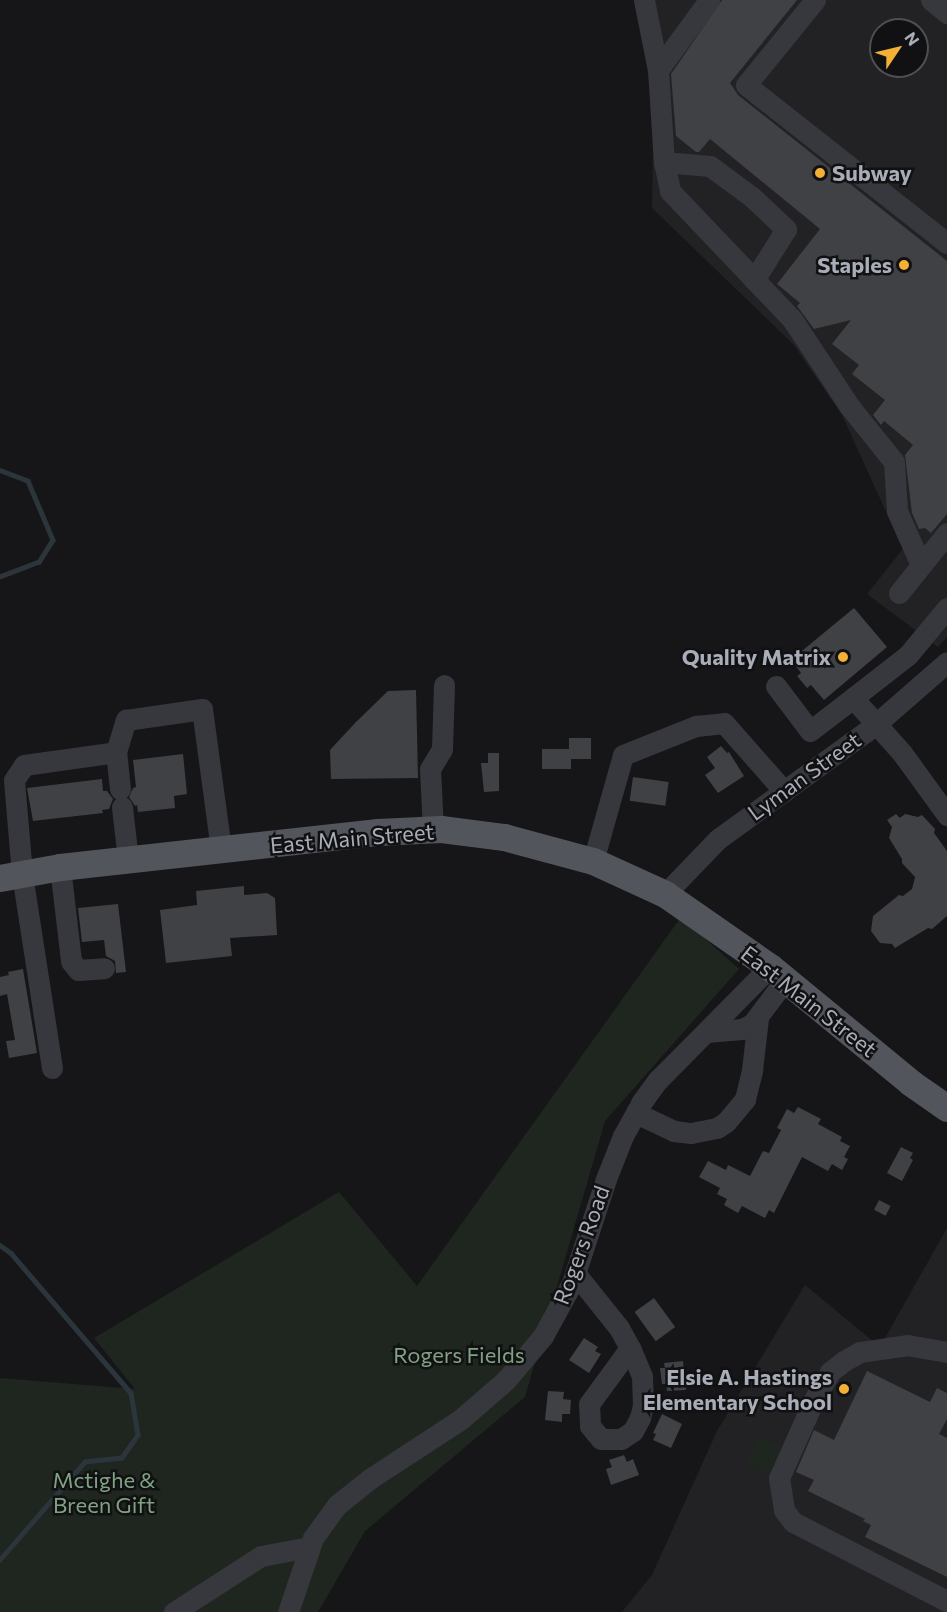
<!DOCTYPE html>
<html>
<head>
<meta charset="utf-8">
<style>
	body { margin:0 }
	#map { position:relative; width:947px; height:1612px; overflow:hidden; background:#161618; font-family:Commissioner,sans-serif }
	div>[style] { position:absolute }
	.built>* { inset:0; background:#222225 }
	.green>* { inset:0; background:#1e261f; transform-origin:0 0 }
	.stream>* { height:4.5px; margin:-2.25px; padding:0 2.25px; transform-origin:2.25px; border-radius:2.25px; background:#2c353c }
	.building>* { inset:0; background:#404145; transform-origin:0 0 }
	.minor>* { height:21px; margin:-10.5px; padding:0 10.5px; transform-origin:10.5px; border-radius:10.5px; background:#37383d }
	.major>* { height:27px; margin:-13.5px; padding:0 13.5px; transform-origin:13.5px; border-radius:13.5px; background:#53555c }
	.dots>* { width:16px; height:16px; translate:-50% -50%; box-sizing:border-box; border:3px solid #111113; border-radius:50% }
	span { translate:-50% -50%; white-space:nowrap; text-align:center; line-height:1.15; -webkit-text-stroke:5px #111113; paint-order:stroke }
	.poi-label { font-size:22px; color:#a8adb8; font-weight:700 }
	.left { translate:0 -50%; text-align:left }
	.right { translate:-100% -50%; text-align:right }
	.street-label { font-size:22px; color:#a8adb8 }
	.park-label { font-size:22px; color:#7fa381 }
	.north { position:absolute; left:869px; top:18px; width:60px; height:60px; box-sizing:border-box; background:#111113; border:2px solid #4d4f55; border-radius:50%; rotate:55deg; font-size:16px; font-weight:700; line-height:24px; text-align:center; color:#a8adb8 }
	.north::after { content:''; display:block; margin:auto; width:21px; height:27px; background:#f2b134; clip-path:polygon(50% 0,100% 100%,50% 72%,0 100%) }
</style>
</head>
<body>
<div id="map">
	<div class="built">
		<i style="clip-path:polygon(evenodd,655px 0,947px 0,947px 637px,938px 647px,867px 594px,903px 549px,842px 415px,793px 344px,652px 208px,655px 0,881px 30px,917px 30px,917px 66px,881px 66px,881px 30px)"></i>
		<i style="clip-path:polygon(947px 1228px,947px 1612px,622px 1612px,652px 1575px,717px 1431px,805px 1285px,880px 1347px)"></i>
	</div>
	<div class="green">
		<i style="clip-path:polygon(681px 917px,739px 969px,605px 1121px,525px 1397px,365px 1531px,318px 1612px,0 1612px,0 1378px,135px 1389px,94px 1338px,339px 1192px,417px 1286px)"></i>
		<i style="left:760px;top:1436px;width:25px;height:30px;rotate:27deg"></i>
	</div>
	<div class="stream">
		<i style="left:0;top:470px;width:30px;rotate:21deg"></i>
		<i style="left:28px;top:481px;width:64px;rotate:67deg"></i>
		<i style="left:53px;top:540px;width:26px;rotate:122deg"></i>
		<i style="left:39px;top:562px;width:42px;rotate:159deg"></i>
		<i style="left:0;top:1245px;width:14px;rotate:36deg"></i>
		<i style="left:11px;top:1253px;width:184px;rotate:49.4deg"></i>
		<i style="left:131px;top:1393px;width:43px;rotate:80.5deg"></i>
		<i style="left:138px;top:1435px;width:28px;rotate:125deg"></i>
		<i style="left:122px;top:1458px;width:37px;rotate:174deg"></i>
		<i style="left:85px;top:1462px;width:130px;rotate:130.9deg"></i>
	</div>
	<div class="building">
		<i style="clip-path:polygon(722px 0,797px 0,730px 83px,738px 95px,947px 261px,947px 514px,931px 533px,925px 528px,919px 529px,912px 513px,905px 455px,913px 445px,884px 421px,881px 425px,873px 415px,885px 400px,852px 374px,859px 365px,832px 344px,851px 320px,814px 329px,797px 306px,800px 303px,777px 284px,820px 229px,710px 139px,699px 152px,696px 152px,676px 136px,671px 74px)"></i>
		<i style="clip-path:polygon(854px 608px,887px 647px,824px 700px,811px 685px,807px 688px,797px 676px,801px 673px,791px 660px)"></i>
		<i style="clip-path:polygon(416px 690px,418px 778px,331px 779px,330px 750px,356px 722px,388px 691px)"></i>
		<i style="clip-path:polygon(569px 738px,591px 738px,591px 759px,571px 759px,571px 769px,542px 769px,542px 749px,569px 749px)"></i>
		<i style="clip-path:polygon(721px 746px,727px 753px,729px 752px,744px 776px,718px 793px,705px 775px,715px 768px,707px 757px)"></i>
		<i style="clip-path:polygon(488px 753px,499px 753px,499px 791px,484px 792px,481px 763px,488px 763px)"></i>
		<i style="clip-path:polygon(183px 754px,187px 794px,174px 796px,175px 808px,138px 812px,137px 805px,135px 806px,129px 797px,133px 788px,136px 787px,133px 760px)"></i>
		<i style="left:633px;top:777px;width:36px;height:24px;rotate:8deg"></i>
		<i style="clip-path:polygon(102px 779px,103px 791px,107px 791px,113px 799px,109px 809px,102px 810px,103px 813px,33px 821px,27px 788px)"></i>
		<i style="clip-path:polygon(896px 814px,900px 818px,905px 814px,918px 817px,922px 815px,935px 829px,934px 833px,947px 851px,947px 916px,932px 929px,928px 928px,895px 948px,892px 944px,880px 943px,871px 931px,873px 916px,899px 895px,903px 896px,912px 889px,915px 877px,902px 863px,902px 859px,889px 838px,892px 827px,887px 820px)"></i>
		<i style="clip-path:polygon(244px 886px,244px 895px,267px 893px,275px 898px,277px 935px,230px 938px,232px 956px,166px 963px,160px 910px,197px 905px,196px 891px)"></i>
		<i style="clip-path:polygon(118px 904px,126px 972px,116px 973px,115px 961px,106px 956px,104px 940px,82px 942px,78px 908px)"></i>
		<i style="clip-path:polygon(23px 969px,37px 1053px,9px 1058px,6px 1041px,15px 1040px,7px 994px,0 996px,0 977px,9px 975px,8px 972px)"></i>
		<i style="clip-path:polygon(798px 1107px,821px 1119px,818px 1124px,842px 1137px,840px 1141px,850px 1146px,844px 1157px,848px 1159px,842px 1170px,832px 1164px,828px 1171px,802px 1157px,774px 1213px,769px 1210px,765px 1218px,742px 1206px,738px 1213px,724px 1205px,727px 1199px,717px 1194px,720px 1188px,699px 1177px,708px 1161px,726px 1170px,728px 1165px,750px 1176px,763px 1151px,769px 1153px,781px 1130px,777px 1128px,787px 1109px,794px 1113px)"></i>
		<i style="clip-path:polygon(901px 1147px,913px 1153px,910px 1158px,913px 1160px,902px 1181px,887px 1173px)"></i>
		<i style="left:879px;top:1200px;width:13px;height:11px;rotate:27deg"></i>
		<i style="left:654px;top:1298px;width:36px;height:24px;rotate:54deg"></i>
		<i style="clip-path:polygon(584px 1338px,598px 1347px,595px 1351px,601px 1354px,589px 1373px,569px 1360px)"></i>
		<i style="clip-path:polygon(683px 1361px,686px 1390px,667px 1391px,666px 1384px,662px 1384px,660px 1368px,665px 1368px,664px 1363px)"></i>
		<i style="clip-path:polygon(867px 1371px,930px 1402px,937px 1388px,947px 1393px,947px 1419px,939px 1434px,947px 1438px,947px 1577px,865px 1537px,871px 1525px,863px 1521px,865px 1519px,808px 1491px,814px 1480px,796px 1472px,814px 1430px,834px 1440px)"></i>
		<i style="clip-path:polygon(548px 1391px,564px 1392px,563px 1399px,571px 1400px,570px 1414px,562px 1414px,562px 1422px,545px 1420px)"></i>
		<i style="clip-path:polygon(662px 1414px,682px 1424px,671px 1448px,653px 1440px,656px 1434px,653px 1433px)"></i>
		<i style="clip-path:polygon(624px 1455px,627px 1462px,633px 1459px,639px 1475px,611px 1485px,606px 1469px,612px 1467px,609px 1460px)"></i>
	</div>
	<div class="minor">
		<i style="left:644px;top:0;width:71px;rotate:78.7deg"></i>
		<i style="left:658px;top:70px;width:92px;rotate:86.3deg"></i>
		<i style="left:664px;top:162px;width:30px;rotate:78deg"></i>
		<i style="left:670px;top:191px;width:177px;rotate:46.4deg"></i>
		<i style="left:792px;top:319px;width:105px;rotate:56.6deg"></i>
		<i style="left:850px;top:407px;width:70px;rotate:51.3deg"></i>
		<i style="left:894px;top:462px;width:49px;rotate:86.5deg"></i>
		<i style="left:897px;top:511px;width:59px;rotate:66deg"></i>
		<i style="left:815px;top:0;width:109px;rotate:129.1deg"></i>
		<i style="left:746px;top:85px;width:256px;rotate:38.2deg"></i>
		<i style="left:931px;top:0;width:21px;rotate:39deg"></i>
		<i style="left:658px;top:70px;width:87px;rotate:-53.9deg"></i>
		<i style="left:664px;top:162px;width:46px;rotate:5deg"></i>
		<i style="left:710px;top:166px;width:52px;rotate:36.4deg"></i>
		<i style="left:752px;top:197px;width:47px;rotate:43.3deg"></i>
		<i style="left:786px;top:229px;width:60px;rotate:122.1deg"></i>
		<i style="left:899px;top:593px;width:77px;rotate:-51.3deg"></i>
		<i style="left:947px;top:608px;width:61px;rotate:129.7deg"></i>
		<i style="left:908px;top:655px;width:70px;rotate:142deg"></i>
		<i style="left:853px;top:698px;width:74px;rotate:48.3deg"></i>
		<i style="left:902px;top:753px;width:77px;rotate:54deg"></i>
		<i style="left:776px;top:686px;width:56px;rotate:52.9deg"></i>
		<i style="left:810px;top:731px;width:54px;rotate:-37.5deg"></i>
		<i style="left:120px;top:789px;width:37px;rotate:-96deg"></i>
		<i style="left:116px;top:752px;width:34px;rotate:-73deg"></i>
		<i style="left:126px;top:720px;width:77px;rotate:-8.2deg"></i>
		<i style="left:202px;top:709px;width:142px;rotate:82.3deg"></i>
		<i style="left:122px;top:807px;width:53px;rotate:83.5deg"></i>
		<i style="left:433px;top:830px;width:61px;rotate:-92.8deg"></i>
		<i style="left:430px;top:769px;width:23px;rotate:-59deg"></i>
		<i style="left:442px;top:749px;width:64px;rotate:-88.2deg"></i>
		<i style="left:593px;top:861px;width:110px;rotate:-74.2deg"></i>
		<i style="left:623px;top:755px;width:79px;rotate:-21.7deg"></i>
		<i style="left:696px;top:726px;width:28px;rotate:-6deg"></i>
		<i style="left:724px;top:723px;width:91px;rotate:48.6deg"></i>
		<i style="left:60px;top:867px;width:95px;rotate:83.3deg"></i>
		<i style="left:71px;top:961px;width:11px;rotate:52deg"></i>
		<i style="left:78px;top:970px;width:26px;rotate:-4deg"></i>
		<i style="left:665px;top:894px;width:76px;rotate:-46.1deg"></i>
		<i style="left:718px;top:839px;width:195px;rotate:-36deg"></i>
		<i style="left:876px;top:724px;width:94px;rotate:-41.1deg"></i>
		<i style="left:707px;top:1032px;width:35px;rotate:-5deg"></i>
		<i style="left:742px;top:1029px;width:11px;rotate:-27deg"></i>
		<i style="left:752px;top:1024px;width:56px;rotate:-52.9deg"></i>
		<i style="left:52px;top:1068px;width:196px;rotate:-98.8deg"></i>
		<i style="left:22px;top:874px;width:94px;rotate:-94.9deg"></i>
		<i style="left:14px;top:780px;width:18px;rotate:-56deg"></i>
		<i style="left:24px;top:765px;width:93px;rotate:-8deg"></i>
		<i style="left:636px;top:1113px;width:42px;rotate:25.3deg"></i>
		<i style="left:674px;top:1131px;width:17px;rotate:7deg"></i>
		<i style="left:691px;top:1133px;width:26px;rotate:-11deg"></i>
		<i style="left:717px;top:1128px;width:11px;rotate:-34deg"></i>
		<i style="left:726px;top:1122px;width:30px;rotate:-50deg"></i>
		<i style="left:745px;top:1099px;width:30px;rotate:-76deg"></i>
		<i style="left:752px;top:1070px;width:52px;rotate:-83.4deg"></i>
		<i style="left:575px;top:1273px;width:70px;rotate:51.3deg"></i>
		<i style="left:619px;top:1328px;width:23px;rotate:61deg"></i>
		<i style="left:630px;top:1348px;width:69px;rotate:126.2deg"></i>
		<i style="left:589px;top:1404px;width:22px;rotate:87deg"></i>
		<i style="left:590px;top:1426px;width:17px;rotate:50deg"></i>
		<i style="left:601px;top:1439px;width:20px"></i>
		<i style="left:621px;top:1439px;width:14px;rotate:-34deg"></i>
		<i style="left:633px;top:1431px;width:15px;rotate:-62deg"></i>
		<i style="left:640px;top:1418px;width:13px;rotate:-77deg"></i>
		<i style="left:643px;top:1405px;width:29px;rotate:-92deg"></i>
		<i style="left:642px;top:1376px;width:30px;rotate:-113deg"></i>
		<i style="left:947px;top:1352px;width:40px;rotate:-170deg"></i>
		<i style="left:908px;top:1345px;width:49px;rotate:171.7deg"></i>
		<i style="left:860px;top:1352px;width:18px;rotate:151deg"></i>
		<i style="left:844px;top:1361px;width:18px;rotate:142deg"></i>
		<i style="left:830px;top:1372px;width:34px;rotate:120deg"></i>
		<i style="left:813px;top:1402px;width:83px;rotate:114.1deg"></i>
		<i style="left:779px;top:1478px;width:32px;rotate:81deg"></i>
		<i style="left:784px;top:1510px;width:15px;rotate:53deg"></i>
		<i style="left:793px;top:1522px;width:173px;rotate:27.2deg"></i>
		<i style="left:174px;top:1612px;width:103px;rotate:-32.8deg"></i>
		<i style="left:261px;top:1556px;width:49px;rotate:-10.6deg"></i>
		<i style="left:288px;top:1612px;width:78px;rotate:-71.3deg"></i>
		<i style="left:313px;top:1538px;width:41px;rotate:-54deg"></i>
		<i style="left:337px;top:1505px;width:43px;rotate:-38.5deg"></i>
		<i style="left:371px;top:1478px;width:108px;rotate:-33.2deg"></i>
		<i style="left:461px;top:1419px;width:60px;rotate:-40.9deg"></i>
		<i style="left:506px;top:1380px;width:57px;rotate:-49.9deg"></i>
		<i style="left:543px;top:1336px;width:60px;rotate:-61.3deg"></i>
		<i style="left:572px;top:1283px;width:109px;rotate:-71.9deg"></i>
		<i style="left:606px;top:1179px;width:46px;rotate:-68.4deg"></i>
		<i style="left:623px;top:1136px;width:38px;rotate:-61deg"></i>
		<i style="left:641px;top:1103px;width:29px;rotate:-54deg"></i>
		<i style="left:658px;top:1080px;width:159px;rotate:-45.3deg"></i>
	</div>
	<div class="major">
		<i style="left:0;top:878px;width:61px;rotate:-10.4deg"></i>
		<i style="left:60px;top:867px;width:320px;rotate:-6.3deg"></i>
		<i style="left:378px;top:832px;width:63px;rotate:-2.7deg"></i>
		<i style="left:441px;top:829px;width:64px;rotate:7.2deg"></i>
		<i style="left:504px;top:837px;width:92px;rotate:15.1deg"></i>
		<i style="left:593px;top:861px;width:79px;rotate:24.6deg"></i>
		<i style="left:665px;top:894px;width:128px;rotate:34.8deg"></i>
		<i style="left:770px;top:967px;width:183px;rotate:39.4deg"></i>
		<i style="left:911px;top:1083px;width:44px;rotate:34.8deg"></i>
	</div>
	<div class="dots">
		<i style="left:820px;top:173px;background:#f2b134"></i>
		<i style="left:904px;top:265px;background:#f2b134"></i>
		<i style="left:843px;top:657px;background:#f2b134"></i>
		<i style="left:844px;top:1389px;background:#f2b134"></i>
	</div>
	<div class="poi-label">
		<span class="left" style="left:832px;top:173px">Subway</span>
		<span class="right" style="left:892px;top:265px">Staples</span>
		<span class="right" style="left:831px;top:657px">Quality Matrix</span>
		<span class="right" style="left:832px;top:1389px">Elsie A. Hastings<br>Elementary School</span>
	</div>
	<div class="street-label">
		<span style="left:804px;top:776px;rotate:-36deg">Lyman Street</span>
		<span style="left:352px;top:838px;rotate:-5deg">East Main Street</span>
		<span style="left:809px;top:1001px;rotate:38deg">East Main Street</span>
		<span style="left:581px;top:1245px;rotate:-70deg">Rogers Road</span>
	</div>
	<div class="park-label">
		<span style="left:459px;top:1355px">Rogers Fields</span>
		<span style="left:104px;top:1492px">Mctighe &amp;<br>Breen Gift</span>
	</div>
	<div class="north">N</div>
</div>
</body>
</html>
